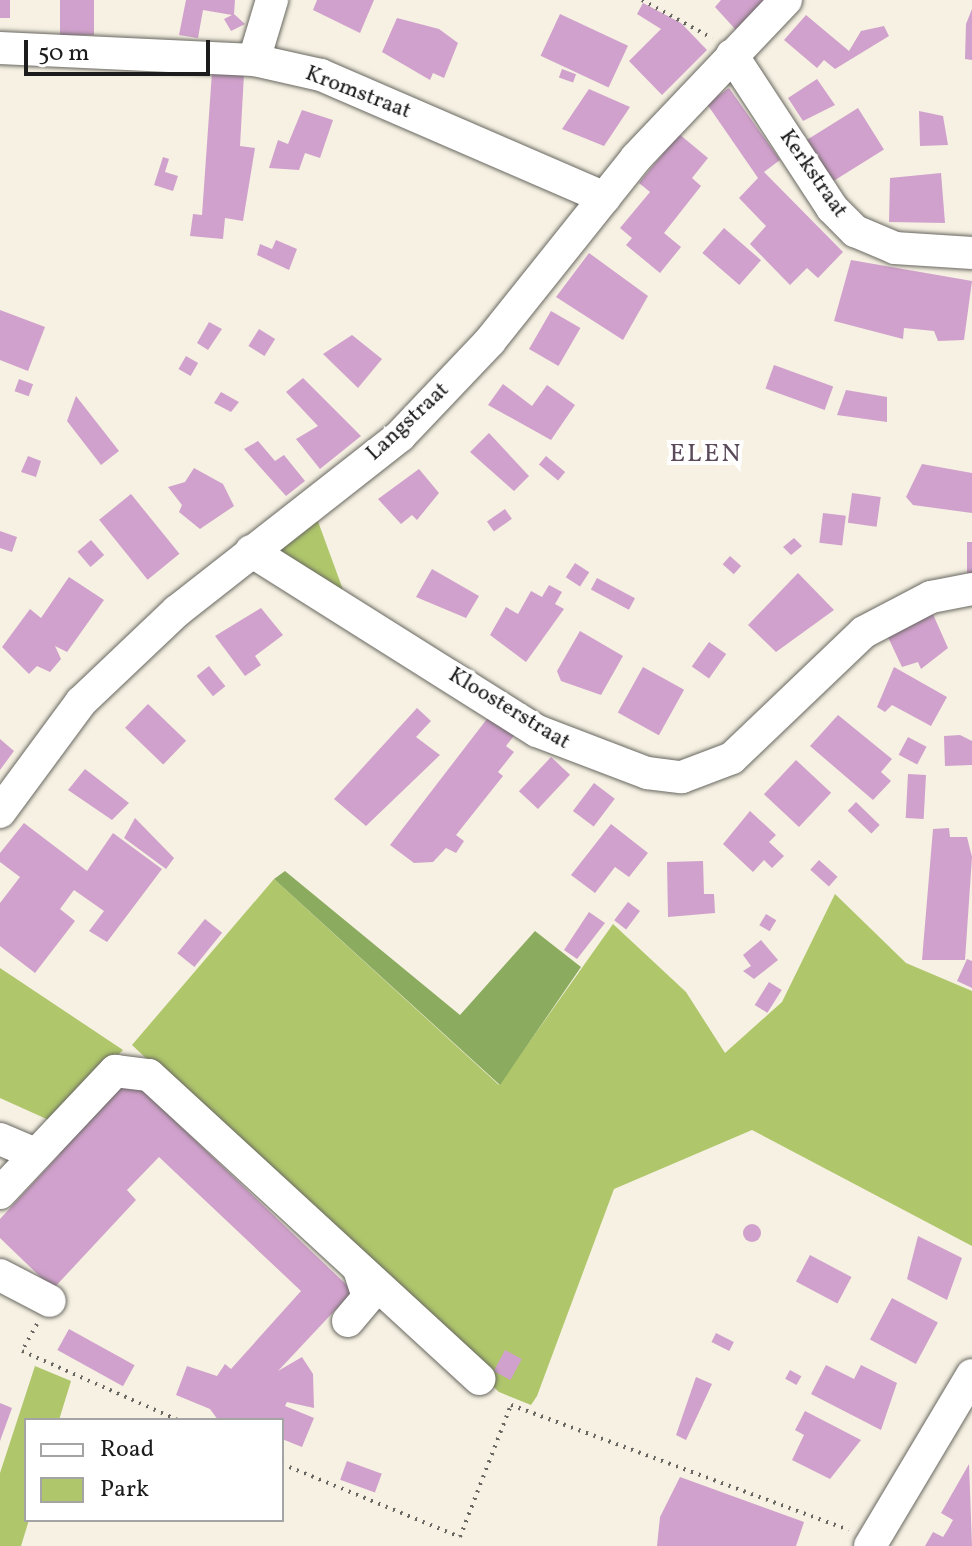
<!DOCTYPE html>
<html>
<head>
<meta charset="utf-8">
<style>
	body { margin:0 }
	#map { position:relative; width:972px; height:1546px; overflow:hidden; background:#f6f1e2; font-family:Vollkorn,serif }
	div>[style] { position:absolute }
	.green>* { inset:0; background:#afc66b }
	.forest>* { inset:0; background:#8bab5f }
	.building>* { inset:0; background:#d0a1cc; transform-origin:0 0 }
	.round { border-radius:50% }
	.path>* { height:4px; margin-top:-2px; transform-origin:0; background:repeating-linear-gradient(90deg,#686761 0 2px,transparent 0 8px) }
	.roads { filter:drop-shadow(0 0 2px #686761) drop-shadow(0 0 2px #686761) }
	.minor>* { height:32px; margin:-16px; padding:0 16px; transform-origin:16px; border-radius:16px; background:#fff }
	span { translate:-50% -50%; white-space:nowrap; text-align:center; line-height:1.15; -webkit-text-stroke:8px #fff; paint-order:stroke }
	.street-label { font-size:22px; color:#1c1c1c }
	.quarter-label { font-size:26px; color:#5b4b5a; letter-spacing:2px }
	.legend { position:absolute; left:24px; top:1418px; width:260px; height:104px; box-sizing:border-box; background:#fff; border:2px solid #a4a4a4; margin:0; padding:10px 14px; list-style:none; font-size:24px; color:#1c1c1c }
	.legend li { display:flex; align-items:center; gap:16px; height:40px }
	.legend b { width:40px; border:2px solid #a4a4a4 }
	.scale { position:absolute; left:24px; top:40px; width:186px; height:36px; box-sizing:border-box; border:4px solid #1c1c1c; border-top:0; padding-left:10px; font-size:24px; line-height:28px; white-space:nowrap; color:#1c1c1c; -webkit-text-stroke:6px #fff; paint-order:stroke }
</style>
</head>
<body>
<div id="map">
	<div class="green">
		<i style="clip-path:polygon(316px 516px,346px 598px,272px 551px)"></i>
		<i style="clip-path:polygon(274px 879px,499px 1085px,613px 924px,686px 992px,725px 1053px,782px 1002px,835px 894px,906px 963px,972px 991px,972px 1246px,752px 1130px,614px 1189px,537px 1396px,531px 1405px,499px 1392px,132px 1045px)"></i>
		<i style="clip-path:polygon(0 968px,123px 1050px,51px 1121px,0 1098px)"></i>
		<i style="clip-path:polygon(35px 1366px,71px 1381px,59px 1420px,26px 1420px,29px 1520px,21px 1546px,0 1546px,0 1473px)"></i>
	</div>
	<div class="forest">
		<i style="clip-path:polygon(285px 871px,460px 1015px,535px 931px,581px 967px,500px 1085px,274px 879px)"></i>
	</div>
	<div class="building">
		<i style="left:0;top:0;width:10px;height:18px"></i>
		<i style="left:60px;top:0;width:34px;height:35px"></i>
		<i style="clip-path:polygon(186px 0,235px 0,234px 14px,245px 24px,231px 31px,224px 19px,232px 15px,203px 10px,198px 38px,179px 35px)"></i>
		<i style="clip-path:polygon(317px 0,374px 0,360px 33px,313px 10px)"></i>
		<i style="clip-path:polygon(721px 0,767px 0,736px 30px,715px 7px)"></i>
		<i style="clip-path:polygon(643px 3px,681px 23px,707px 50px,662px 95px,629px 61px,661px 29px,637px 14px)"></i>
		<i style="clip-path:polygon(972px 9px,972px 60px,965px 59px,966px 24px)"></i>
		<i style="left:560px;top:14px;width:75px;height:46px;rotate:25deg"></i>
		<i style="clip-path:polygon(806px 15px,849px 51px,861px 31px,884px 26px,889px 36px,835px 69px,824px 60px,817px 68px,784px 40px)"></i>
		<i style="clip-path:polygon(397px 18px,439px 29px,458px 43px,444px 78px,433px 73px,430px 80px,382px 52px)"></i>
		<i style="left:562px;top:69px;width:15px;height:9px;rotate:20deg"></i>
		<i style="clip-path:polygon(212px 72px,244px 74px,240px 146px,255px 148px,243px 221px,225px 218px,223px 239px,190px 236px,193px 214px,202px 215px)"></i>
		<i style="clip-path:polygon(817px 79px,835px 105px,803px 121px,788px 98px)"></i>
		<i style="clip-path:polygon(729px 88px,780px 160px,764px 172px,843px 252px,818px 278px,807px 268px,790px 285px,750px 244px,766px 226px,739px 198px,758px 178px,707px 104px)"></i>
		<i style="clip-path:polygon(589px 89px,630px 107px,604px 146px,562px 129px)"></i>
		<i style="left:858px;top:108px;width:49px;height:60px;rotate:58deg"></i>
		<i style="clip-path:polygon(302px 110px,333px 120px,320px 158px,305px 153px,299px 170px,269px 168px,278px 140px,288px 144px)"></i>
		<i style="clip-path:polygon(919px 111px,943px 116px,948px 145px,920px 146px)"></i>
		<i style="clip-path:polygon(679px 134px,708px 158px,692px 178px,701px 186px,664px 233px,681px 247px,660px 273px,626px 245px,632px 238px,620px 228px,650px 192px,639px 183px)"></i>
		<i style="clip-path:polygon(163px 157px,169px 159px,165px 172px,178px 176px,173px 191px,154px 185px)"></i>
		<i style="clip-path:polygon(941px 173px,945px 223px,889px 222px,890px 178px)"></i>
		<i style="left:724px;top:228px;width:49px;height:33px;rotate:41deg"></i>
		<i style="clip-path:polygon(276px 240px,297px 249px,289px 270px,257px 255px,260px 244px,272px 249px)"></i>
		<i style="clip-path:polygon(589px 253px,648px 296px,623px 340px,556px 297px)"></i>
		<i style="clip-path:polygon(851px 260px,972px 281px,964px 340px,938px 341px,934px 331px,904px 328px,903px 339px,834px 321px)"></i>
		<i style="clip-path:polygon(0 310px,45px 327px,28px 371px,0 360px)"></i>
		<i style="left:551px;top:311px;width:34px;height:44px;rotate:30deg"></i>
		<i style="clip-path:polygon(209px 322px,222px 329px,208px 350px,197px 343px)"></i>
		<i style="left:259px;top:329px;width:19px;height:20px;rotate:32deg"></i>
		<i style="clip-path:polygon(352px 335px,382px 359px,358px 388px,323px 354px)"></i>
		<i style="left:186px;top:356px;width:14px;height:15px;rotate:30deg"></i>
		<i style="left:774px;top:365px;width:63px;height:25px;rotate:20deg"></i>
		<i style="clip-path:polygon(303px 378px,361px 436px,320px 469px,296px 439px,318px 426px,286px 392px)"></i>
		<i style="left:19px;top:379px;width:15px;height:13px;rotate:20deg"></i>
		<i style="clip-path:polygon(503px 384px,532px 406px,547px 385px,575px 405px,551px 440px,488px 405px)"></i>
		<i style="clip-path:polygon(846px 390px,887px 397px,887px 422px,837px 415px)"></i>
		<i style="clip-path:polygon(221px 392px,239px 402px,231px 412px,214px 403px)"></i>
		<i style="clip-path:polygon(76px 396px,119px 451px,101px 465px,67px 421px)"></i>
		<i style="clip-path:polygon(489px 433px,529px 476px,514px 491px,470px 452px)"></i>
		<i style="clip-path:polygon(258px 441px,275px 461px,284px 455px,305px 481px,286px 496px,244px 449px)"></i>
		<i style="clip-path:polygon(28px 456px,41px 461px,36px 477px,21px 472px)"></i>
		<i style="left:546px;top:456px;width:25px;height:11px;rotate:40deg"></i>
		<i style="clip-path:polygon(922px 464px,972px 473px,972px 513px,913px 505px,906px 497px)"></i>
		<i style="clip-path:polygon(194px 468px,223px 484px,234px 506px,200px 529px,179px 512px,182px 505px,168px 487px,185px 482px)"></i>
		<i style="clip-path:polygon(419px 469px,439px 493px,417px 520px,412px 515px,401px 524px,378px 499px)"></i>
		<i style="left:852px;top:493px;width:29px;height:30px;rotate:8deg"></i>
		<i style="left:131px;top:494px;width:77px;height:41px;rotate:51deg"></i>
		<i style="left:505px;top:509px;width:12px;height:22px;rotate:55deg"></i>
		<i style="left:823px;top:513px;width:23px;height:30px;rotate:7deg"></i>
		<i style="clip-path:polygon(0 531px,17px 537px,12px 552px,0 548px)"></i>
		<i style="clip-path:polygon(794px 538px,802px 546px,791px 555px,783px 547px)"></i>
		<i style="left:91px;top:540px;width:20px;height:18px;rotate:49deg"></i>
		<i style="left:967px;top:542px;width:5px;height:31px"></i>
		<i style="left:730px;top:556px;width:15px;height:11px;rotate:42deg"></i>
		<i style="left:575px;top:563px;width:17px;height:17px;rotate:33deg"></i>
		<i style="clip-path:polygon(432px 569px,479px 596px,466px 618px,416px 597px)"></i>
		<i style="clip-path:polygon(798px 573px,834px 610px,776px 652px,748px 625px)"></i>
		<i style="clip-path:polygon(69px 577px,104px 600px,67px 652px,55px 646px,61px 659px,50px 672px,37px 666px,29px 674px,2px 647px,30px 609px,41px 618px)"></i>
		<i style="left:597px;top:578px;width:43px;height:13px;rotate:28deg"></i>
		<i style="clip-path:polygon(549px 585px,562px 592px,555px 604px,564px 609px,526px 662px,490px 635px,506px 607px,518px 614px,531px 591px,542px 597px)"></i>
		<i style="clip-path:polygon(261px 608px,283px 635px,255px 656px,261px 665px,245px 676px,215px 636px)"></i>
		<i style="clip-path:polygon(932px 612px,948px 648px,921px 669px,918px 662px,902px 667px,886px 633px)"></i>
		<i style="clip-path:polygon(580px 631px,623px 656px,601px 695px,561px 681px,557px 671px)"></i>
		<i style="left:709px;top:642px;width:21px;height:30px;rotate:35deg"></i>
		<i style="left:209px;top:666px;width:26px;height:16px;rotate:51deg"></i>
		<i style="left:643px;top:667px;width:47px;height:52px;rotate:29deg"></i>
		<i style="clip-path:polygon(894px 667px,947px 697px,931px 726px,892px 705px,885px 712px,877px 707px)"></i>
		<i style="left:148px;top:704px;width:53px;height:33px;rotate:44deg"></i>
		<i style="clip-path:polygon(417px 708px,431px 721px,416px 737px,440px 755px,366px 826px,334px 799px)"></i>
		<i style="clip-path:polygon(490px 715px,516px 733px,506px 746px,514px 752px,498px 772px,503px 776px,456px 835px,464px 841px,456px 853px,446px 848px,433px 862px,414px 863px,390px 845px)"></i>
		<i style="clip-path:polygon(838px 715px,892px 759px,881px 772px,891px 781px,873px 800px,810px 746px)"></i>
		<i style="clip-path:polygon(960px 735px,972px 741px,972px 765px,945px 766px,944px 736px)"></i>
		<i style="left:908px;top:737px;width:21px;height:20px;rotate:28deg"></i>
		<i style="clip-path:polygon(0 739px,14px 751px,0 770px)"></i>
		<i style="left:551px;top:757px;width:26px;height:47px;rotate:43deg"></i>
		<i style="left:796px;top:760px;width:48px;height:47px;rotate:43deg"></i>
		<i style="clip-path:polygon(85px 769px,129px 803px,112px 820px,68px 790px)"></i>
		<i style="left:908px;top:774px;width:18px;height:44px;rotate:3deg"></i>
		<i style="left:594px;top:783px;width:26px;height:35px;rotate:37deg"></i>
		<i style="left:856px;top:802px;width:33px;height:12px;rotate:44deg"></i>
		<i style="clip-path:polygon(750px 811px,776px 835px,769px 842px,784px 856px,772px 868px,764px 860px,753px 872px,723px 844px)"></i>
		<i style="clip-path:polygon(135px 818px,174px 858px,166px 869px,124px 838px)"></i>
		<i style="clip-path:polygon(24px 823px,87px 871px,113px 833px,162px 869px,107px 942px,89px 931px,104px 911px,74px 890px,60px 909px,75px 921px,35px 973px,0 946px,0 903px,20px 877px,0 862px,0 853px)"></i>
		<i style="clip-path:polygon(611px 824px,648px 853px,629px 877px,615px 867px,595px 893px,571px 875px)"></i>
		<i style="clip-path:polygon(949px 828px,950px 837px,967px 837px,972px 857px,965px 960px,922px 960px,933px 829px)"></i>
		<i style="left:819px;top:860px;width:25px;height:13px;rotate:42deg"></i>
		<i style="clip-path:polygon(703px 861px,704px 894px,714px 894px,715px 913px,668px 917px,667px 862px)"></i>
		<i style="left:628px;top:902px;width:15px;height:23px;rotate:37deg"></i>
		<i style="clip-path:polygon(589px 912px,605px 923px,577px 959px,564px 950px)"></i>
		<i style="left:766px;top:914px;width:12px;height:13px;rotate:31deg"></i>
		<i style="left:205px;top:919px;width:22px;height:44px;rotate:39deg"></i>
		<i style="clip-path:polygon(761px 940px,778px 960px,754px 979px,743px 971px,751px 966px,743px 955px)"></i>
		<i style="clip-path:polygon(967px 959px,972px 961px,972px 988px,957px 981px)"></i>
		<i style="left:769px;top:982px;width:15px;height:27px;rotate:32deg"></i>
		<i style="clip-path:polygon(132px 1080px,353px 1291px,278px 1371px,302px 1357px,313px 1374px,314px 1408px,287px 1402px,285px 1406px,314px 1418px,302px 1447px,282px 1439px,282px 1420px,218px 1420px,210px 1409px,176px 1395px,187px 1366px,217px 1376px,225px 1364px,231px 1369px,301px 1291px,159px 1157px,127px 1190px,136px 1200px,53px 1289px,0 1238px,0 1219px,60px 1154px,54px 1148px,116px 1083px)"></i>
		<i class="round" style="left:743px;top:1224px;width:18px;height:18px"></i>
		<i style="clip-path:polygon(918px 1236px,962px 1258px,947px 1300px,907px 1279px)"></i>
		<i style="left:810px;top:1255px;width:47px;height:30px;rotate:28deg"></i>
		<i style="left:892px;top:1298px;width:52px;height:47px;rotate:28deg"></i>
		<i style="left:69px;top:1329px;width:75px;height:24px;rotate:29deg"></i>
		<i style="left:716px;top:1333px;width:20px;height:10px;rotate:27deg"></i>
		<i style="left:505px;top:1350px;width:19px;height:24px;rotate:28deg"></i>
		<i style="clip-path:polygon(826px 1365px,854px 1379px,861px 1365px,897px 1383px,881px 1430px,811px 1394px)"></i>
		<i style="left:790px;top:1370px;width:13px;height:10px;rotate:29deg"></i>
		<i style="clip-path:polygon(696px 1377px,712px 1384px,686px 1440px,676px 1435px)"></i>
		<i style="clip-path:polygon(0 1403px,12px 1408px,0 1441px)"></i>
		<i style="clip-path:polygon(805px 1411px,861px 1440px,830px 1479px,792px 1460px,804px 1435px,795px 1430px)"></i>
		<i style="left:347px;top:1461px;width:37px;height:20px;rotate:20deg"></i>
		<i style="clip-path:polygon(969px 1464px,972px 1546px,925px 1546px,933px 1532px,943px 1537px,948px 1529px,953px 1520px,941px 1513px)"></i>
		<i style="clip-path:polygon(680px 1477px,804px 1522px,796px 1546px,657px 1546px,660px 1517px)"></i>
	</div>
	<div class="path">
		<i style="left:642px;top:0;width:80px;rotate:28.5deg"></i>
		<i style="left:37px;top:1324px;width:31px;rotate:119deg"></i>
		<i style="left:22px;top:1351px;width:171px;rotate:23.9deg"></i>
		<i style="left:282px;top:1464px;width:192px;rotate:22.3deg"></i>
		<i style="left:460px;top:1537px;width:142px;rotate:-68.9deg"></i>
		<i style="left:511px;top:1405px;width:360px;rotate:20.3deg"></i>
	</div>
	<div class="roads">
		<div class="minor">
			<i style="left:0;top:48px;width:254px;rotate:2.7deg"></i>
			<i style="left:254px;top:60px;width:69px;rotate:12.6deg"></i>
			<i style="left:321px;top:75px;width:309px;rotate:23.4deg"></i>
			<i style="left:732px;top:55px;width:183px;rotate:56.8deg"></i>
			<i style="left:832px;top:208px;width:33px;rotate:45deg"></i>
			<i style="left:855px;top:231px;width:43px;rotate:23deg"></i>
			<i style="left:895px;top:248px;width:77px;rotate:3.7deg"></i>
			<i style="left:254px;top:60px;width:63px;rotate:-73.3deg"></i>
			<i style="left:251px;top:551px;width:338px;rotate:32.2deg"></i>
			<i style="left:537px;top:731px;width:118px;rotate:20.9deg"></i>
			<i style="left:647px;top:773px;width:35px;rotate:7deg"></i>
			<i style="left:682px;top:777px;width:53px;rotate:-20.8deg"></i>
			<i style="left:732px;top:758px;width:182px;rotate:-43.7deg"></i>
			<i style="left:864px;top:632px;width:76px;rotate:-27.6deg"></i>
			<i style="left:931px;top:597px;width:42px;rotate:-11deg"></i>
			<i style="left:0;top:812px;width:137px;rotate:-53.6deg"></i>
			<i style="left:81px;top:702px;width:132px;rotate:-43.5deg"></i>
			<i style="left:177px;top:611px;width:283px;rotate:-38.1deg"></i>
			<i style="left:400px;top:436px;width:131px;rotate:-46.5deg"></i>
			<i style="left:490px;top:341px;width:234px;rotate:-51.4deg"></i>
			<i style="left:636px;top:158px;width:218px;rotate:-46.5deg"></i>
			<i style="left:0;top:1139px;width:39px;rotate:23deg"></i>
			<i style="left:0;top:1193px;width:168px;rotate:-46.7deg"></i>
			<i style="left:115px;top:1071px;width:34px;rotate:7deg"></i>
			<i style="left:149px;top:1075px;width:449px;rotate:42.6deg"></i>
			<i style="left:0;top:1275px;width:56px;rotate:27.5deg"></i>
			<i style="left:348px;top:1321px;width:31px;rotate:-50deg"></i>
			<i style="left:368px;top:1297px;width:26px;rotate:-108deg"></i>
			<i style="left:870px;top:1546px;width:199px;rotate:-59.2deg"></i>
		</div>
	</div>
	<div class="street-label">
		<span style="left:358px;top:93px;rotate:21deg">Kromstraat</span>
		<span style="left:813px;top:174px;rotate:55deg">Kerkstraat</span>
		<span style="left:408px;top:422px;rotate:-43deg">Langstraat</span>
		<span style="left:509px;top:709px;rotate:31deg">Kloosterstraat</span>
	</div>
	<div class="quarter-label">
		<span style="left:706px;top:455px">ELEN</span>
	</div>
	<ul class="legend">
	<li><b style="height:10px;background:#fff"></b>Road</li>
	<li><b style="height:22px;background:#afc66b"></b>Park</li>
	</ul>
	<div class="scale">50 m</div>
</div>
</body>
</html>
